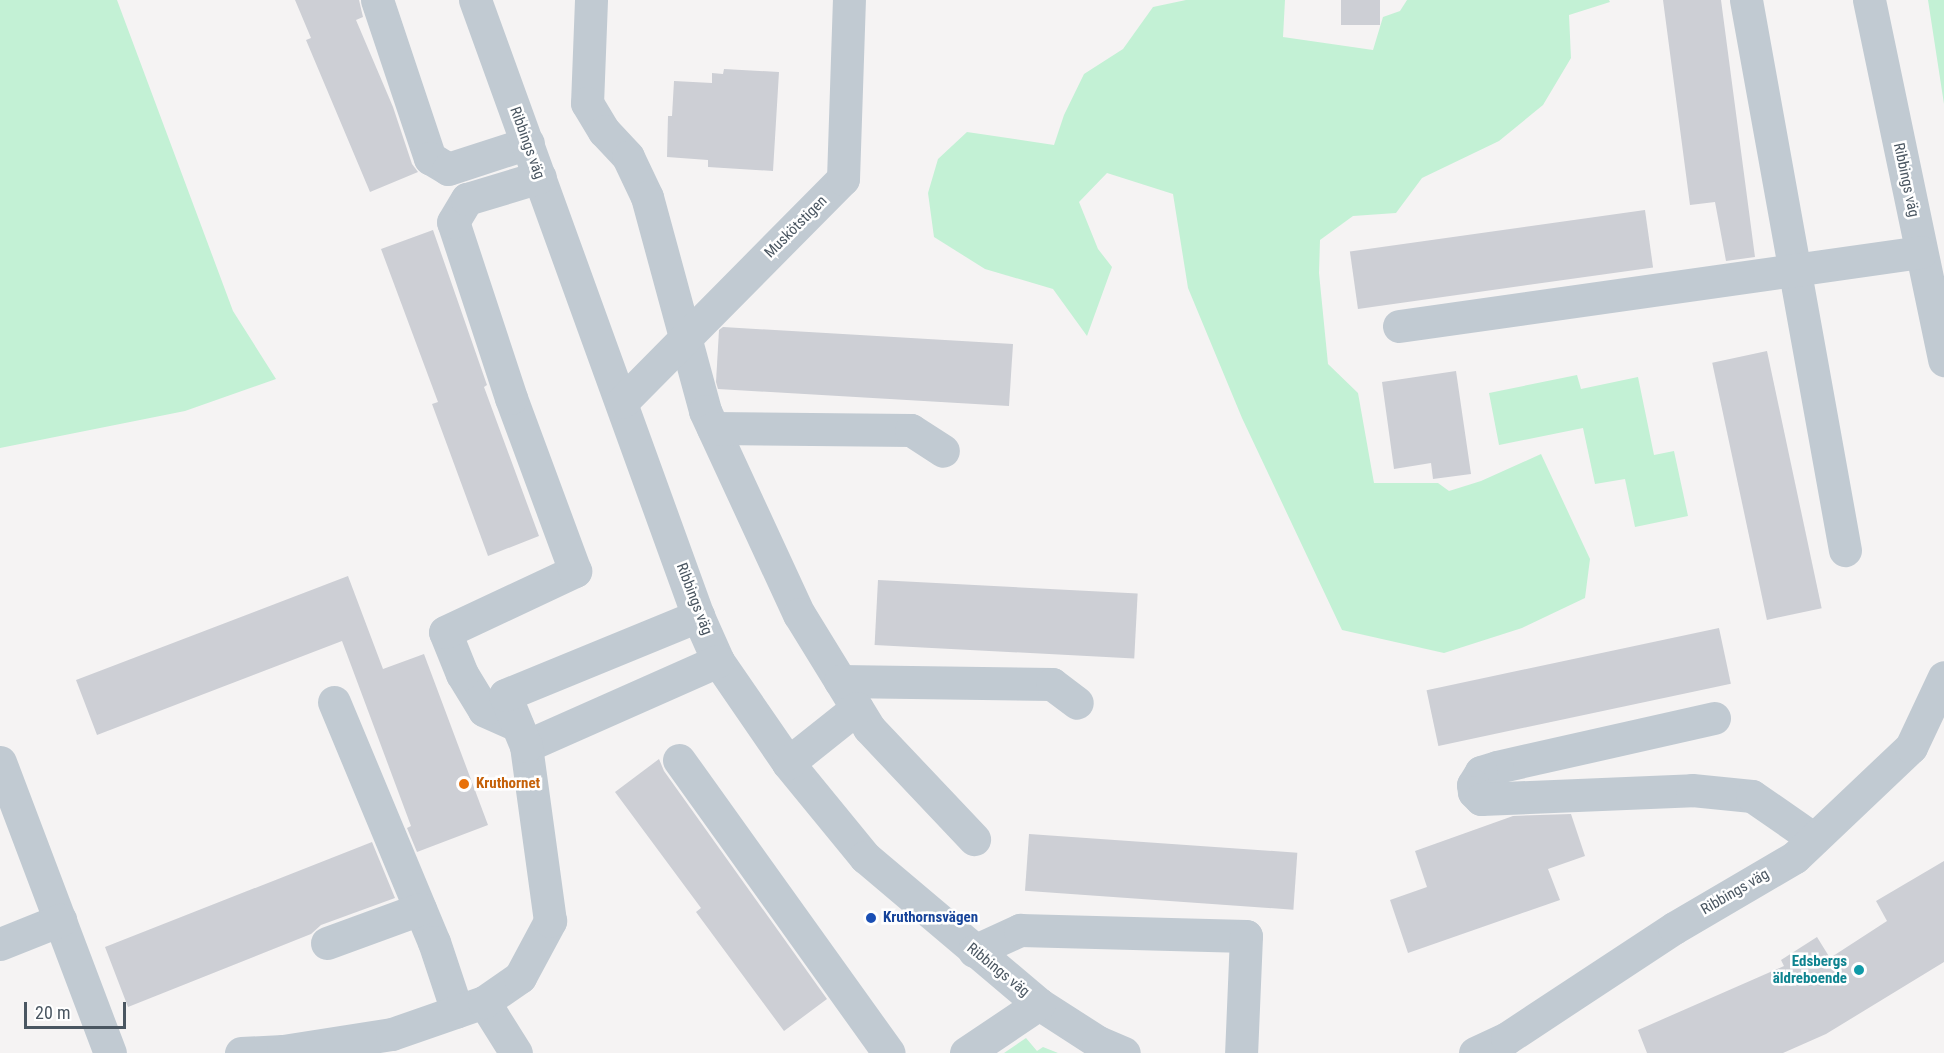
<!DOCTYPE html>
<html>
<head>
<meta charset="utf-8">
<style>
	body { margin:0 }
	#map { position:relative; width:1944px; height:1053px; overflow:hidden; background:#f5f3f3; font-family:"Roboto Condensed",sans-serif }
	div>[style] { position:absolute }
	.green>* { inset:0; background:#c3f1d5 }
	.building>* { inset:0; background:#cdcfd5; transform-origin:0 0 }
	.minor>* { height:33px; margin:-16.5px; padding:0 16.5px; transform-origin:16.5px; border-radius:16.5px; background:#c1cad2 }
	.dots>* { width:16px; height:16px; translate:-50% -50%; box-sizing:border-box; border:3px solid #fff; border-radius:50% }
	span { translate:-50% -50%; white-space:nowrap; text-align:center; line-height:1.15; -webkit-text-stroke:5px #fff; paint-order:stroke }
	.street-label { font-size:15px; color:#4a5661 }
	.food-label { font-size:15px; color:#c56008; font-weight:700 }
	.left { translate:0 -50%; text-align:left }
	.transit-label { font-size:15px; color:#164399; font-weight:700 }
	.culture-label { font-size:15px; color:#0d838f; font-weight:700 }
	.right { translate:-100% -50%; text-align:right }
	.scale { position:absolute; left:24px; top:1002px; width:102px; height:27px; box-sizing:border-box; border:3px solid #4a5661; border-top:0; padding-left:8px; font-size:18px; line-height:21px; white-space:nowrap; color:#4a5661; -webkit-text-stroke:4px #fff; paint-order:stroke }
</style>
</head>
<body>
<div id="map">
	<div class="green">
		<i style="clip-path:polygon(0 0,117px 0,233px 311px,276px 379px,185px 411px,0 448px)"></i>
		<i style="clip-path:polygon(1186px 0,1285px 0,1283px 37px,1373px 50px,1383px 17px,1400px 11px,1407px 0,1609px 0,1610px 2px,1569px 15px,1571px 58px,1543px 105px,1499px 141px,1422px 178px,1396px 213px,1353px 216px,1320px 240px,1319px 273px,1328px 364px,1358px 393px,1374px 483px,1438px 483px,1449px 491px,1481px 481px,1541px 454px,1590px 559px,1585px 598px,1522px 628px,1444px 653px,1342px 630px,1242px 418px,1188px 288px,1173px 194px,1107px 173px,1079px 202px,1098px 249px,1112px 267px,1087px 336px,1053px 289px,985px 269px,934px 237px,928px 193px,938px 159px,967px 132px,1054px 145px,1064px 115px,1084px 74px,1123px 49px,1153px 7px)"></i>
		<i style="clip-path:polygon(1928px 0,1944px 0,1944px 104px)"></i>
		<i style="clip-path:polygon(1577px 375px,1581px 389px,1638px 377px,1654px 455px,1674px 451px,1688px 516px,1635px 527px,1625px 479px,1595px 484px,1583px 428px,1499px 445px,1489px 393px)"></i>
		<i style="clip-path:polygon(1026px 1038px,1037px 1051px,1043px 1047px,1058px 1053px,1004px 1053px)"></i>
	</div>
	<div class="building">
		<i style="clip-path:polygon(295px 0,359px 0,363px 17px,356px 20px,393px 107px,412px 164px,418px 172px,370px 192px,306px 40px,311px 38px)"></i>
		<i style="left:1341px;top:0;width:39px;height:25px"></i>
		<i style="clip-path:polygon(1663px 0,1721px 0,1755px 257px,1726px 261px,1715px 202px,1690px 205px)"></i>
		<i style="clip-path:polygon(724px 69px,779px 72px,773px 171px,708px 167px,708px 160px,667px 157px,668px 116px,672px 116px,674px 81px,712px 83px,712px 73px,723px 74px)"></i>
		<i style="left:1645px;top:210px;width:58px;height:298px;rotate:82deg"></i>
		<i style="clip-path:polygon(433px 230px,487px 385px,484px 387px,539px 536px,488px 556px,432px 404px,438px 402px,381px 249px)"></i>
		<i style="clip-path:polygon(723px 327px,1013px 344px,1009px 406px,718px 389px,716px 382px,719px 330px)"></i>
		<i style="left:1767px;top:351px;width:263px;height:56px;rotate:78deg"></i>
		<i style="clip-path:polygon(1456px 371px,1471px 474px,1433px 479px,1431px 463px,1394px 469px,1382px 382px)"></i>
		<i style="clip-path:polygon(348px 576px,383px 669px,424px 654px,488px 825px,417px 852px,407px 828px,411px 826px,342px 641px,97px 735px,76px 680px)"></i>
		<i style="left:878px;top:580px;width:260px;height:65px;rotate:3deg"></i>
		<i style="left:1719px;top:628px;width:57px;height:299px;rotate:78deg"></i>
		<i style="clip-path:polygon(659px 759px,664px 771px,827px 999px,784px 1031px,696px 912px,701px 908px,615px 792px)"></i>
		<i style="clip-path:polygon(1571px 814px,1585px 856px,1548px 869px,1560px 900px,1408px 953px,1390px 900px,1427px 887px,1415px 851px,1513px 816px)"></i>
		<i style="left:1029px;top:834px;width:269px;height:57px;rotate:4deg"></i>
		<i style="clip-path:polygon(372px 842px,395px 898px,321px 925px,311px 934px,128px 1007px,105px 947px)"></i>
		<i style="clip-path:polygon(1944px 861px,1944px 962px,1826px 1034px,1783px 1053px,1647px 1053px,1638px 1030px,1784px 966px,1781px 960px,1817px 937px,1830px 958px,1887px 921px,1876px 901px)"></i>
	</div>
	<div class="minor">
		<i style="left:377px;top:0;width:167px;rotate:71.5deg"></i>
		<i style="left:430px;top:158px;width:21px;rotate:31deg"></i>
		<i style="left:448px;top:169px;width:84px;rotate:-18deg"></i>
		<i style="left:475px;top:0;width:655px;rotate:70.1deg"></i>
		<i style="left:698px;top:616px;width:49px;rotate:66deg"></i>
		<i style="left:718px;top:661px;width:124px;rotate:55.5deg"></i>
		<i style="left:788px;top:763px;width:122px;rotate:50.7deg"></i>
		<i style="left:865px;top:857px;width:228px;rotate:40.2deg"></i>
		<i style="left:1039px;top:1004px;width:70px;rotate:32.8deg"></i>
		<i style="left:1098px;top:1042px;width:28px;rotate:23deg"></i>
		<i style="left:591px;top:0;width:103px;rotate:92.2deg"></i>
		<i style="left:587px;top:103px;width:33px;rotate:59deg"></i>
		<i style="left:604px;top:131px;width:35px;rotate:47deg"></i>
		<i style="left:628px;top:157px;width:44px;rotate:64.6deg"></i>
		<i style="left:647px;top:197px;width:222px;rotate:74.8deg"></i>
		<i style="left:705px;top:411px;width:224px;rotate:65.2deg"></i>
		<i style="left:799px;top:614px;width:134px;rotate:58.4deg"></i>
		<i style="left:869px;top:728px;width:153px;rotate:46.6deg"></i>
		<i style="left:1746px;top:0;width:559px;rotate:79.8deg"></i>
		<i style="left:1869px;top:0;width:368px;rotate:78.2deg"></i>
		<i style="left:1399px;top:326px;width:527px;rotate:-8.07deg"></i>
		<i style="left:622px;top:402px;width:314px;rotate:-45.3deg"></i>
		<i style="left:843px;top:179px;width:179px;rotate:-88.1deg"></i>
		<i style="left:713px;top:428px;width:198px;rotate:0.6deg"></i>
		<i style="left:911px;top:430px;width:38px;rotate:33deg"></i>
		<i style="left:840px;top:681px;width:212px;rotate:0.8deg"></i>
		<i style="left:1052px;top:684px;width:31px;rotate:37deg"></i>
		<i style="left:334px;top:702px;width:260px;rotate:67.4deg"></i>
		<i style="left:434px;top:942px;width:73px;rotate:71.6deg"></i>
		<i style="left:1714px;top:718px;width:222px;rotate:167.3deg"></i>
		<i style="left:1497px;top:767px;width:17px;rotate:163deg"></i>
		<i style="left:1481px;top:772px;width:15px;rotate:122deg"></i>
		<i style="left:1473px;top:785px;width:7px;rotate:82deg"></i>
		<i style="left:1474px;top:792px;width:10px;rotate:45deg"></i>
		<i style="left:1481px;top:799px;width:211px;rotate:-2.4deg"></i>
		<i style="left:1692px;top:790px;width:60px;rotate:5.7deg"></i>
		<i style="left:1752px;top:796px;width:75px;rotate:34.7deg"></i>
		<i style="left:517px;top:725px;width:36px;rotate:-156deg"></i>
		<i style="left:484px;top:710px;width:42px;rotate:-121.4deg"></i>
		<i style="left:462px;top:674px;width:45px;rotate:-112deg"></i>
		<i style="left:445px;top:632px;width:144px;rotate:-25.1deg"></i>
		<i style="left:575px;top:571px;width:184px;rotate:-110.3deg"></i>
		<i style="left:511px;top:398px;width:185px;rotate:-108.2deg"></i>
		<i style="left:453px;top:222px;width:27px;rotate:-59deg"></i>
		<i style="left:467px;top:199px;width:76px;rotate:-16.8deg"></i>
		<i style="left:526px;top:746px;width:210px;rotate:-23.9deg"></i>
		<i style="left:679px;top:760px;width:360px;rotate:54.4deg"></i>
		<i style="left:0;top:762px;width:311px;rotate:69.3deg"></i>
		<i style="left:788px;top:763px;width:88px;rotate:-38.6deg"></i>
		<i style="left:327px;top:943px;width:99px;rotate:-20.1deg"></i>
		<i style="left:0;top:944px;width:65px;rotate:-21.8deg"></i>
		<i style="left:974px;top:951px;width:51px;rotate:-24.5deg"></i>
		<i style="left:1020px;top:930px;width:226px;rotate:1.5deg"></i>
		<i style="left:1246px;top:936px;width:117px;rotate:92.4deg"></i>
		<i style="left:484px;top:1002px;width:60px;rotate:57.9deg"></i>
		<i style="left:241px;top:1053px;width:42px;rotate:-2.7deg"></i>
		<i style="left:283px;top:1051px;width:110px;rotate:-8.9deg"></i>
		<i style="left:392px;top:1034px;width:97px;rotate:-19.2deg"></i>
		<i style="left:484px;top:1002px;width:44px;rotate:-34.8deg"></i>
		<i style="left:520px;top:977px;width:64px;rotate:-61.8deg"></i>
		<i style="left:550px;top:921px;width:177px;rotate:-97.8deg"></i>
		<i style="left:526px;top:746px;width:55px;rotate:-112.4deg"></i>
		<i style="left:505px;top:695px;width:209px;rotate:-22.3deg"></i>
		<i style="left:966px;top:1053px;width:88px;rotate:-33.9deg"></i>
		<i style="left:1475px;top:1053px;width:35px;rotate:-25deg"></i>
		<i style="left:1507px;top:1038px;width:200px;rotate:-33.4deg"></i>
		<i style="left:1674px;top:928px;width:140px;rotate:-30.4deg"></i>
		<i style="left:1795px;top:857px;width:160px;rotate:-43.5deg"></i>
		<i style="left:1911px;top:747px;width:77px;rotate:-64.8deg"></i>
	</div>
	<div class="dots">
		<i style="left:464px;top:784px;background:#e8710a"></i>
		<i style="left:871px;top:918px;background:#1a4fb4"></i>
		<i style="left:1859px;top:970px;background:#0f9aa8"></i>
	</div>
	<div class="street-label">
		<span style="left:527px;top:143px;rotate:70deg">Ribbings väg</span>
		<span style="left:1906px;top:180px;rotate:78deg">Ribbings väg</span>
		<span style="left:796px;top:227px;rotate:-45deg">Muskötstigen</span>
		<span style="left:694px;top:599px;rotate:69deg">Ribbings väg</span>
		<span style="left:1735px;top:892px;rotate:-30deg">Ribbings väg</span>
		<span style="left:998px;top:970px;rotate:39deg">Ribbings väg</span>
	</div>
	<div class="food-label">
		<span class="left" style="left:476px;top:784px">Kruthornet</span>
	</div>
	<div class="transit-label">
		<span class="left" style="left:883px;top:918px">Kruthornsvägen</span>
	</div>
	<div class="culture-label">
		<span class="right" style="left:1847px;top:970px">Edsbergs<br>äldreboende</span>
	</div>
	<div class="scale">20 m</div>
</div>
</body>
</html>
